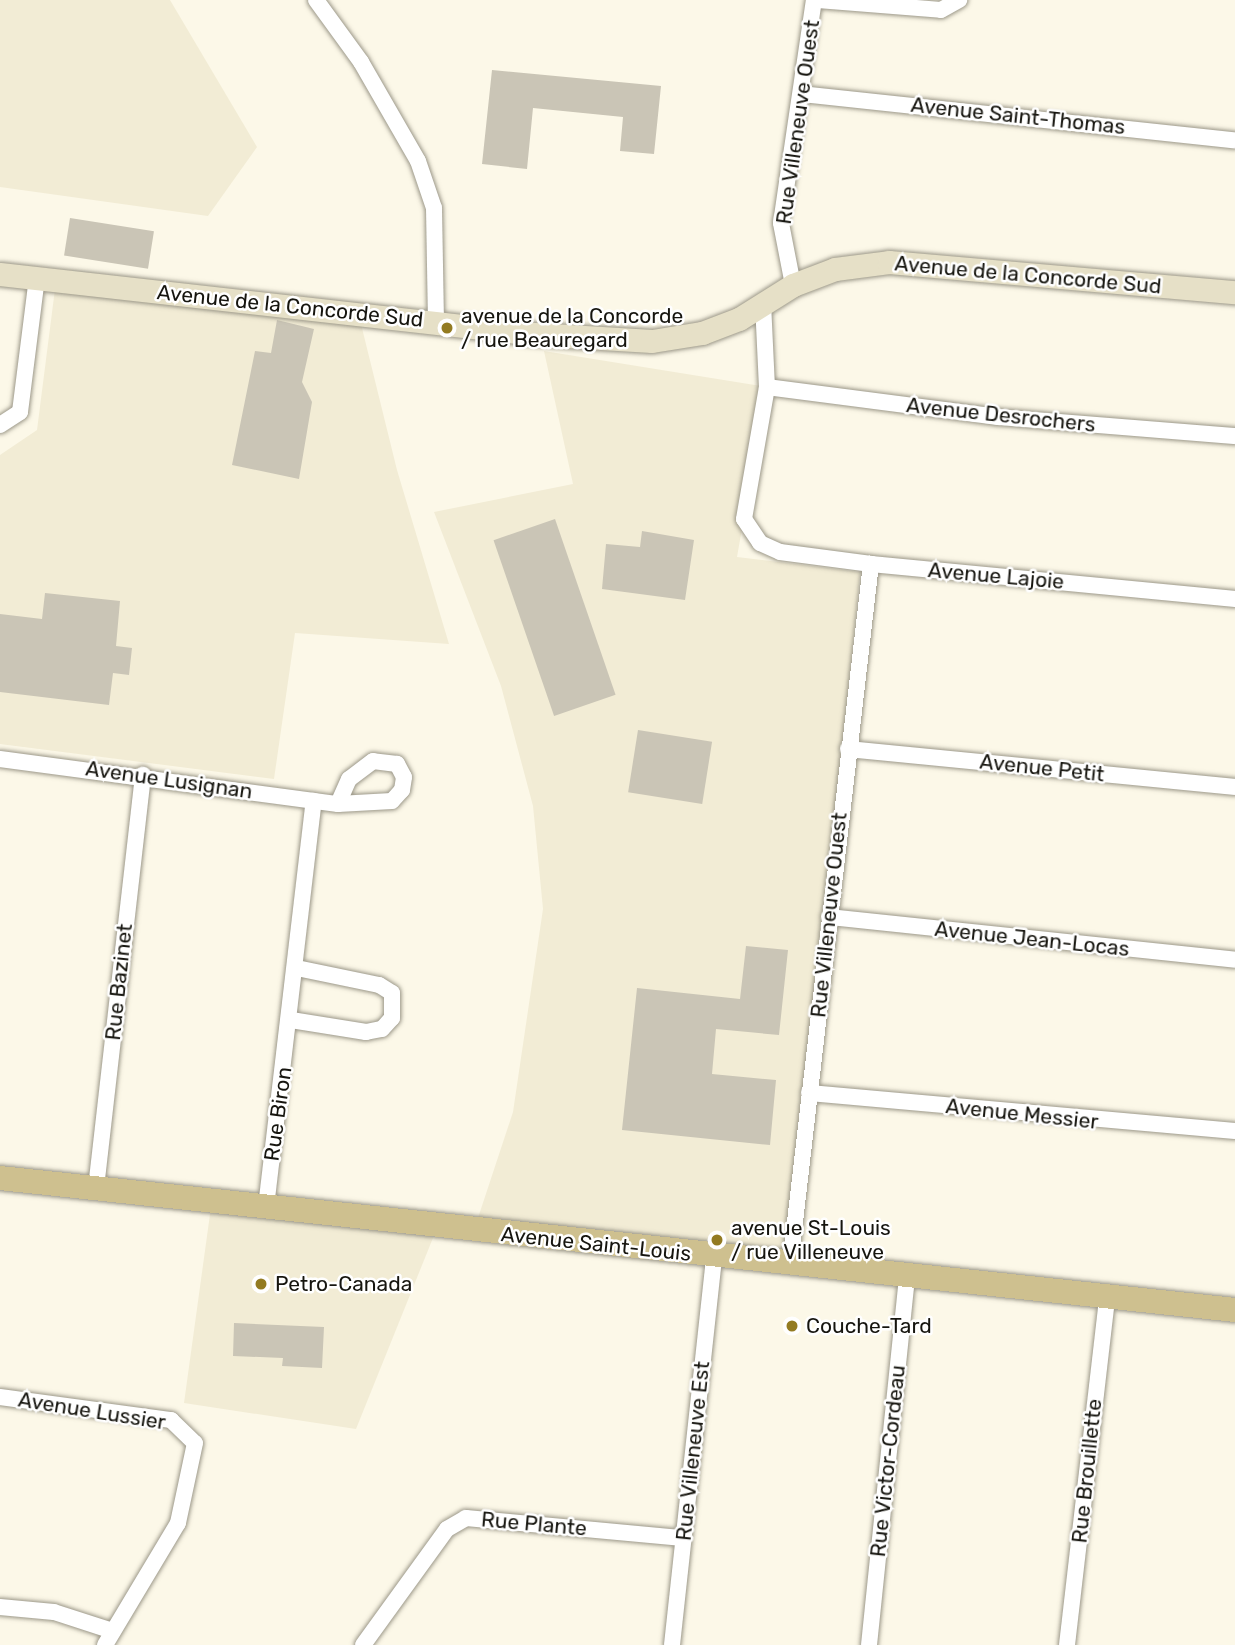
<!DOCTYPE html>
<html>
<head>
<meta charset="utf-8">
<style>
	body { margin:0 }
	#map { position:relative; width:1235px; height:1645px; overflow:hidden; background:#fcf8e8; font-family:Rubik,sans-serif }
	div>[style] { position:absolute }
	.built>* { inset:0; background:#f2ecd5 }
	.building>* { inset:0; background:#cac5b6; transform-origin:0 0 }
	.roads { filter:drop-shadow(0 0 2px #9c9889) drop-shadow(0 0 2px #9c9889) }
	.street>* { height:16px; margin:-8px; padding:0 8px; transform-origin:8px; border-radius:8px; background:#fff }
	.secondary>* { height:23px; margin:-11.5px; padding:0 11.5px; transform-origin:11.5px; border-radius:11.5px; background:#e6e0c7 }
	.primary>* { height:24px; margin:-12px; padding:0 12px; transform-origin:12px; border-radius:12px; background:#cec08f }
	.dots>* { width:19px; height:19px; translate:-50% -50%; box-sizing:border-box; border:4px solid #fff; border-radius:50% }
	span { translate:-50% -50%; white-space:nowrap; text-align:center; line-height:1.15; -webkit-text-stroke:5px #fff; paint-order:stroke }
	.street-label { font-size:21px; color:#16150f }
	.poi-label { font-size:21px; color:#16150f }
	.left { translate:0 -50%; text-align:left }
</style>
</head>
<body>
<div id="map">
	<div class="built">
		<i style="clip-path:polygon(0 0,170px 0,257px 147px,208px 216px,0 187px)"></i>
		<i style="clip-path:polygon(55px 289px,361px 324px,397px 470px,449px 644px,295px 633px,274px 779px,0 744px,0 455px,37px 430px)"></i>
		<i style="clip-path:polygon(544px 351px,767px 387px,737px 557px,860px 572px,790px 1265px,474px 1230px,513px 1112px,543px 909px,533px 806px,501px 686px,434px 512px,573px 484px)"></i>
		<i style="clip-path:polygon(211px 1207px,437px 1228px,356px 1429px,184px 1403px)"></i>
	</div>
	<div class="building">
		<i style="clip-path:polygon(492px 70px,661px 86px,654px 154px,620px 151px,623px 117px,533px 108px,527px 169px,482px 164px)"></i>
		<i style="left:70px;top:218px;width:85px;height:38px;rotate:9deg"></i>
		<i style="clip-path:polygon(277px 320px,314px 329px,302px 382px,312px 402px,299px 479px,232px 465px,255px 351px,271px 353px)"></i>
		<i style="left:555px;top:519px;width:186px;height:65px;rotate:71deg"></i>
		<i style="clip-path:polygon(642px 531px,694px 540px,685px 600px,602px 589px,606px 544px,640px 547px)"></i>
		<i style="clip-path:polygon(45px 593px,120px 601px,116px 646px,132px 648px,129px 675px,113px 673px,109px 705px,0 692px,0 614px,42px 619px)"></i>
		<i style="left:638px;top:730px;width:75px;height:63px;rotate:9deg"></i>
		<i style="clip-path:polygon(746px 946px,788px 950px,779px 1035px,716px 1029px,712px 1074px,776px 1080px,770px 1145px,622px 1130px,637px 988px,740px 999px)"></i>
		<i style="clip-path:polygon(234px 1323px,324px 1327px,322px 1368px,282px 1366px,283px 1358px,233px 1356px)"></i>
	</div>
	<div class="roads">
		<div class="street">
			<i style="left:316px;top:0;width:77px;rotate:54deg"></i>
			<i style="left:361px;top:62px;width:114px;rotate:60.1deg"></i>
			<i style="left:418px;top:161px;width:50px;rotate:71.2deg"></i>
			<i style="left:434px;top:208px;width:114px;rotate:89deg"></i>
			<i style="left:818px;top:0;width:123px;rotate:4.6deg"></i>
			<i style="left:941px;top:10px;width:21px;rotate:-29deg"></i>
			<i style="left:801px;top:94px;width:436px;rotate:6.1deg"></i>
			<i style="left:793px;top:285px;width:63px;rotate:-101deg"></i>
			<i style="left:781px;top:223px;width:225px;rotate:-81.6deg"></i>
			<i style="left:763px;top:303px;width:84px;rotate:87.3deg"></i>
			<i style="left:767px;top:387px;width:134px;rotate:99.9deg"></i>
			<i style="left:744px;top:519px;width:29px;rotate:56deg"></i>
			<i style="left:760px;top:543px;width:22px;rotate:24deg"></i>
			<i style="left:780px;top:552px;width:92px;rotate:7.5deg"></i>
			<i style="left:871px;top:564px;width:366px;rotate:5.5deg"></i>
			<i style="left:767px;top:387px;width:233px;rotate:7.4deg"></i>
			<i style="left:998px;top:417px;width:238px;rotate:4.6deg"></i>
			<i style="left:0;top:425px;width:24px;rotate:-33deg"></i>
			<i style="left:20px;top:412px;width:135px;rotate:-82.8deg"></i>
			<i style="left:848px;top:749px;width:389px;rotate:5.6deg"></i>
			<i style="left:0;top:759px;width:341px;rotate:7.6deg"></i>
			<i style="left:338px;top:804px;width:54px;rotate:-3.2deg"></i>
			<i style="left:392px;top:801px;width:15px;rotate:-48deg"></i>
			<i style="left:402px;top:790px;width:13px;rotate:-81deg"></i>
			<i style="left:404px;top:777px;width:15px;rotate:-118deg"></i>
			<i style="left:397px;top:764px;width:24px;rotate:-173deg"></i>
			<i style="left:373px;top:761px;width:30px;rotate:143deg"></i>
			<i style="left:349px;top:779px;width:27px;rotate:114deg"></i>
			<i style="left:829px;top:917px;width:408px;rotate:6deg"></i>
			<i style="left:291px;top:1020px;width:76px;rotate:9.1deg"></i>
			<i style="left:366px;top:1032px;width:16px;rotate:-11deg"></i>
			<i style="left:382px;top:1029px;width:15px;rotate:-48deg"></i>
			<i style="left:392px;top:1018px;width:25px;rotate:-90deg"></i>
			<i style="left:392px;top:993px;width:15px;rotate:-148deg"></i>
			<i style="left:379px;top:985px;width:84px;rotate:-168.3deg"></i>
			<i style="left:809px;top:1093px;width:428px;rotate:5.1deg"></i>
			<i style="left:96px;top:1188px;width:416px;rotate:-83.5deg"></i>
			<i style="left:266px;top:1207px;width:409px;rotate:-83.3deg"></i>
			<i style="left:790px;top:1265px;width:706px;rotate:-83.41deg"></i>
			<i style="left:0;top:1397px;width:173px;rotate:7.7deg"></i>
			<i style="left:171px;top:1420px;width:33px;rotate:44deg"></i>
			<i style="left:195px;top:1443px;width:82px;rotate:102deg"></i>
			<i style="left:178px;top:1523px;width:142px;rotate:120.9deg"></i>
			<i style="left:0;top:1607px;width:54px;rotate:5.3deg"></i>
			<i style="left:54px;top:1612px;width:62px;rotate:17.9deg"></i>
			<i style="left:363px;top:1645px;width:143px;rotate:-54.1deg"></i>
			<i style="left:447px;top:1529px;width:22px;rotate:-30deg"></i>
			<i style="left:466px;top:1518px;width:218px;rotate:5.3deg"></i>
			<i style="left:672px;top:1645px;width:390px;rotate:-83.8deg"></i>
			<i style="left:869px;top:1645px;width:370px;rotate:-84.1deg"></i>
			<i style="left:1067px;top:1645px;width:349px;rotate:-83.4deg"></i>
		</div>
		<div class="secondary">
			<i style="left:0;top:274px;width:537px;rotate:6.41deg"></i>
			<i style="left:534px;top:334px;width:118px;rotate:3.4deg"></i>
			<i style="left:652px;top:341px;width:51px;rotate:-9.1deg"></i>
			<i style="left:702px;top:333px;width:40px;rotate:-21deg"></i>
			<i style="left:739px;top:319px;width:64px;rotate:-32.2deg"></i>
			<i style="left:793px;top:285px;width:45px;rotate:-20.9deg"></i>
			<i style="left:835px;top:269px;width:54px;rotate:-7.4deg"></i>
			<i style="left:889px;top:262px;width:347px;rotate:5deg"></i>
		</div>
		<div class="primary">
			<i style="left:0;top:1178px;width:1242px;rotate:6.1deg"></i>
		</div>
	</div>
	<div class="dots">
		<i style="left:447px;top:328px;background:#937b22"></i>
		<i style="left:717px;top:1240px;background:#937b22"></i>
		<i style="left:261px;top:1284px;background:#937b22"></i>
		<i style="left:792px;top:1326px;background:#937b22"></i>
	</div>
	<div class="street-label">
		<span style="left:1018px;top:116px;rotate:6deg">Avenue Saint-Thomas</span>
		<span style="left:798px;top:122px;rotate:-82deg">Rue Villeneuve Ouest</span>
		<span style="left:1028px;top:275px;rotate:5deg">Avenue de la Concorde Sud</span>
		<span style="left:290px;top:306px;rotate:6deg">Avenue de la Concorde Sud</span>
		<span style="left:1001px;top:415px;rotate:6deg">Avenue Desrochers</span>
		<span style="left:996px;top:576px;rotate:5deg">Avenue Lajoie</span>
		<span style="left:1042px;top:768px;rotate:6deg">Avenue Petit</span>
		<span style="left:169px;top:780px;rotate:8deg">Avenue Lusignan</span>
		<span style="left:829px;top:915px;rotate:-84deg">Rue Villeneuve Ouest</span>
		<span style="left:1032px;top:939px;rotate:6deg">Avenue Jean-Locas</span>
		<span style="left:119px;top:982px;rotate:-84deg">Rue Bazinet</span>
		<span style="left:278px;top:1114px;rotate:-82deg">Rue Biron</span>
		<span style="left:1022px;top:1114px;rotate:6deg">Avenue Messier</span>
		<span style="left:596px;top:1244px;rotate:6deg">Avenue Saint-Louis</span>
		<span style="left:92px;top:1411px;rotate:9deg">Avenue Lussier</span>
		<span style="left:693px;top:1451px;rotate:-84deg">Rue Villeneuve Est</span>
		<span style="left:888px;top:1461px;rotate:-84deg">Rue Victor-Cordeau</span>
		<span style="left:1087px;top:1471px;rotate:-84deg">Rue Brouillette</span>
		<span style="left:534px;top:1524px;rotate:5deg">Rue Plante</span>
	</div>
	<div class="poi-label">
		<span class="left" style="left:461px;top:328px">avenue de la Concorde<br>/ rue Beauregard</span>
		<span class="left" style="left:731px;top:1240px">avenue St-Louis<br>/ rue Villeneuve</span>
		<span class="left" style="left:275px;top:1284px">Petro-Canada</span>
		<span class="left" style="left:806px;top:1326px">Couche-Tard</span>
	</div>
</div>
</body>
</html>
